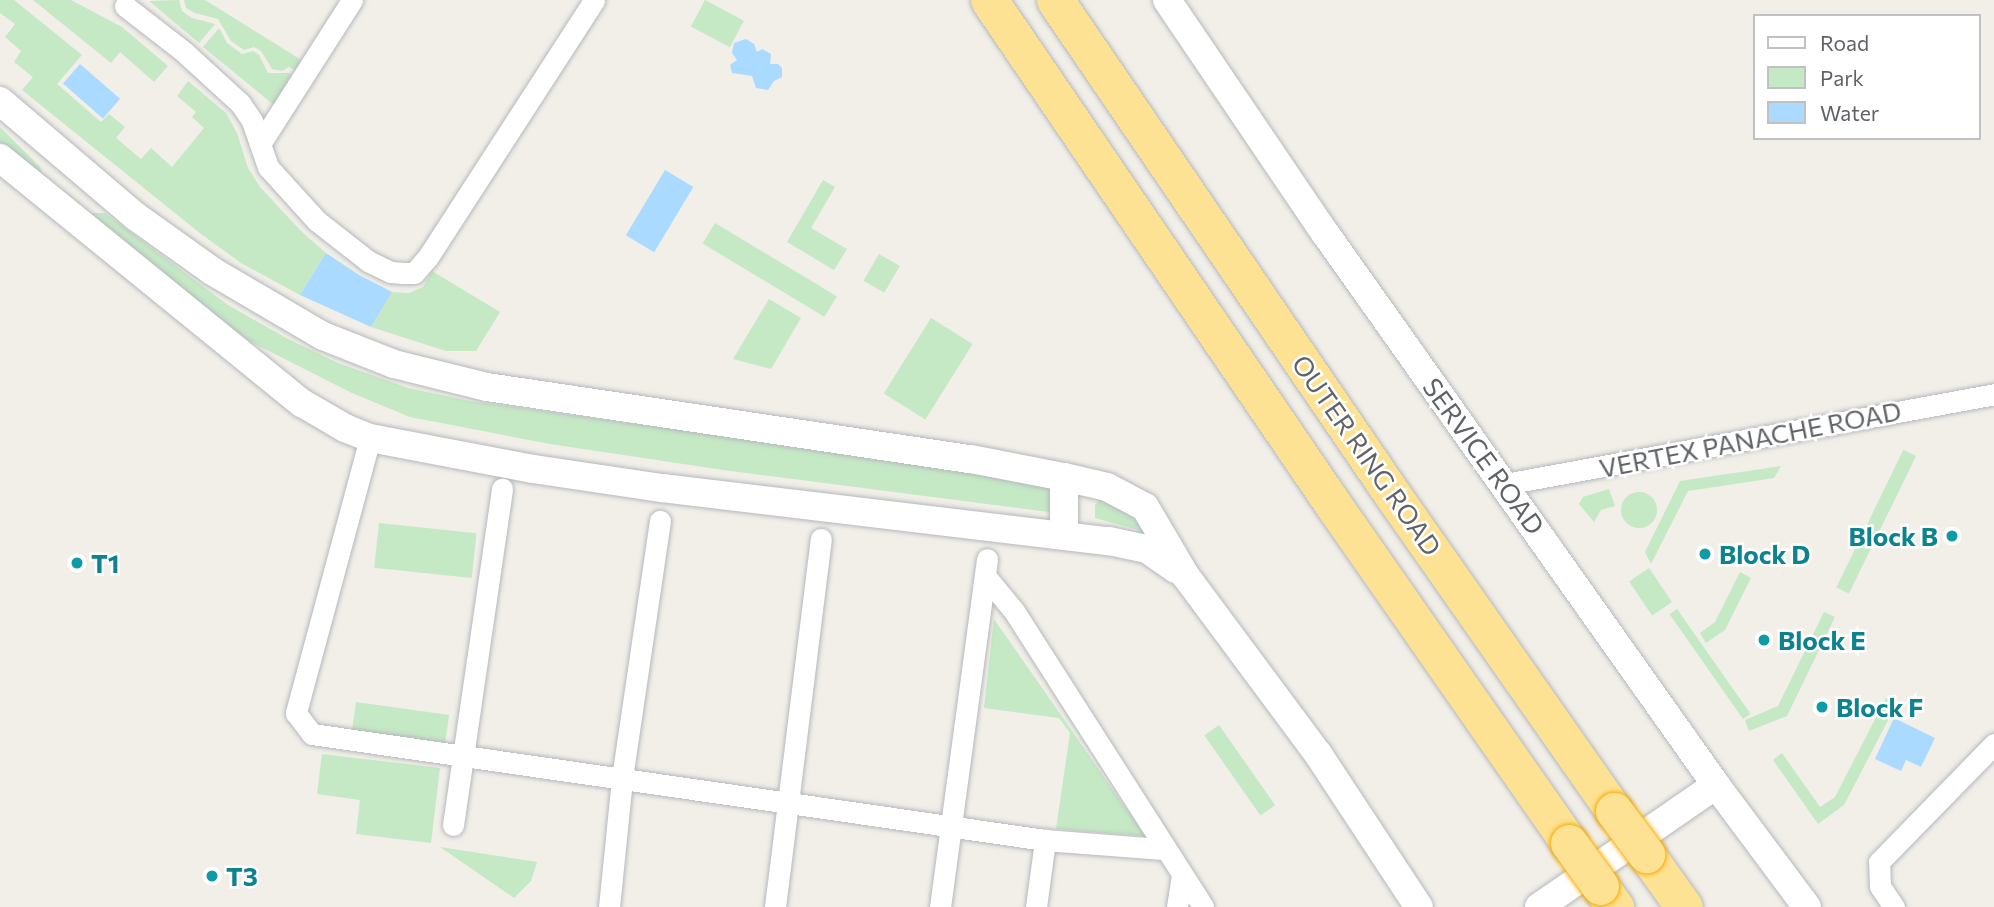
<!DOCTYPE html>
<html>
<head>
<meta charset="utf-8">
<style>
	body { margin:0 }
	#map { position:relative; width:1994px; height:907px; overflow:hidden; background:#f1efe8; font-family:Commissioner,sans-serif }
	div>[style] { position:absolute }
	.green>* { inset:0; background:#c5e8c5; transform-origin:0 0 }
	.round { border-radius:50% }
	.water>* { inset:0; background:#aadaff; transform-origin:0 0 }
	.roads { filter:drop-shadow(0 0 2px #b5b8bc) drop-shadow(0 0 2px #b5b8bc) }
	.street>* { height:21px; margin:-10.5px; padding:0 10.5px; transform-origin:10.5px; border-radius:10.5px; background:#fff }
	.secondary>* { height:28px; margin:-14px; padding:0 14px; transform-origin:14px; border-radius:14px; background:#fff }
	.highway>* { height:37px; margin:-18.5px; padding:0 18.5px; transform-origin:18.5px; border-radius:18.5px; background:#fde293 }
	.bridges { filter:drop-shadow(0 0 2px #f9ab00) drop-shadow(0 0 2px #f9ab00) }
	.highway-bridge>* { height:37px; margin:-18.5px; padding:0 18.5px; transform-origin:18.5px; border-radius:18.5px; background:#fde293 }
	.dots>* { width:19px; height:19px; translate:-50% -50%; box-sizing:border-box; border:4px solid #fff; border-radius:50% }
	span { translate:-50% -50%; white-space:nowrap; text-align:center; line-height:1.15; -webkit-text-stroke:5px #fff; paint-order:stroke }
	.street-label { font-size:26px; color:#5f6368 }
	.culture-label { font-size:26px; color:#0d838f; font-weight:700 }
	.right { translate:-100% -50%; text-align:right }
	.left { translate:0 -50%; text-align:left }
	.legend { position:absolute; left:1753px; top:14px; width:228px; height:126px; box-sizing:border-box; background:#fff; border:2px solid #bfc1c3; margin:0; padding:9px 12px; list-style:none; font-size:21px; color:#5f6368 }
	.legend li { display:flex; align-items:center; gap:14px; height:35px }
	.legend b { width:35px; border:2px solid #bfc1c3 }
</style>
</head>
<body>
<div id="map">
	<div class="green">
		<i style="clip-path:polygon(0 0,14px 0,82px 55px,57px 84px,101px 122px,109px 114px,125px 127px,116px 138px,141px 159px,151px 148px,172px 167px,204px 128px,192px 117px,196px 112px,177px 96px,188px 81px,226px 113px,237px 133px,248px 168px,260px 187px,301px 231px,326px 253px,300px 295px,241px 263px,201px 234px,22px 90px,33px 77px,14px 62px,21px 51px,5px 37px,15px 24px,0 13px)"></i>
		<i style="clip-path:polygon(33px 0,71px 0,122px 27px,168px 66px,154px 82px,120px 52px,111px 63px)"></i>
		<i style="clip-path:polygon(179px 0,182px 11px,192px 18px,215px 24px,199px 43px,149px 1px)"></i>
		<i style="clip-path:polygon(184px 0,205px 0,303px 61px,297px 71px,289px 67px,282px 71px,272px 69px,261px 51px,254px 47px,244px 50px,231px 41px,218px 19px,195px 13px,186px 8px)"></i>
		<i style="left:705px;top:0;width:44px;height:30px;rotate:28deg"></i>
		<i style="clip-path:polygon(219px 28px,227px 43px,242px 54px,253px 51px,259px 55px,268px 73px,289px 73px,295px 77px,274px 105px,203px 47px)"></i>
		<i style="clip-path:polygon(0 127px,40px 167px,42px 174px,0 150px)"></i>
		<i style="clip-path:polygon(823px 180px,835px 187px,811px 228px,847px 249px,834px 270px,787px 242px)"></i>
		<i style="clip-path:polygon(88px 213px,105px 213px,228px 305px,286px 338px,338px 363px,408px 388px,470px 401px,1048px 481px,1057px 501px,1049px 512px,730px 471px,550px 444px,410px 417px,352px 393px,249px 341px,191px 301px)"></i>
		<i style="left:715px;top:223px;width:142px;height:24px;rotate:31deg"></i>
		<i style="left:879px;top:254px;width:24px;height:31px;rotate:30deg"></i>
		<i style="clip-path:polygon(432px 271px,500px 312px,476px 351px,446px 351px,371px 327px,392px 292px,409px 293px,423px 287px)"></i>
		<i style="clip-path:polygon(769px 299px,801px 318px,771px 369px,733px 359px)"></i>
		<i style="left:931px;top:318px;width:49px;height:89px;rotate:32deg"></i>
		<i style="left:1916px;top:456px;width:153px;height:14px;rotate:116deg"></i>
		<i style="clip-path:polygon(1781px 466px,1774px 478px,1688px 491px,1651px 564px,1645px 552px,1680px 481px)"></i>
		<i style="clip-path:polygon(1609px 489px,1615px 506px,1601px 510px,1594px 522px,1579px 504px,1583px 497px)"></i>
		<i class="round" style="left:1621px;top:492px;width:36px;height:36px"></i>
		<i style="clip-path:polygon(1102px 495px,1134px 519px,1144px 529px,1142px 531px,1095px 518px,1095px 505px)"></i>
		<i style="left:379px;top:523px;width:98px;height:45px;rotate:6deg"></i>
		<i style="left:1649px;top:568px;width:41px;height:24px;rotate:56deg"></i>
		<i style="clip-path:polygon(1740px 572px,1751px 578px,1725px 630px,1706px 643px,1700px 633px,1715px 622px)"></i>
		<i style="left:1677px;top:609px;width:128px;height:9px;rotate:55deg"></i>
		<i style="clip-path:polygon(1824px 612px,1835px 617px,1787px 716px,1749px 731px,1745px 720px,1778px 706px)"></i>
		<i style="clip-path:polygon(994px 619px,1145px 836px,1056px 829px,1070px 733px,1059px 718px,984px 708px)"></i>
		<i style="clip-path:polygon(1886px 698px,1897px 703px,1844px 805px,1818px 824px,1773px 760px,1782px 753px,1820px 807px,1835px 797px)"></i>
		<i style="left:356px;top:702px;width:94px;height:33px;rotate:8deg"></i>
		<i style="left:1219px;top:725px;width:98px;height:18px;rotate:55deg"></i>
		<i style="clip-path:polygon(322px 754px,440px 768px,431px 843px,356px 834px,360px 800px,317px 794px)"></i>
		<i style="clip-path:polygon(440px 847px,537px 862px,531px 881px,514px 898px)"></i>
	</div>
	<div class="water">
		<i style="clip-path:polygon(746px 39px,754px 44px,757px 52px,762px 49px,771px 54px,770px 64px,778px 64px,782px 68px,782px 77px,774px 81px,768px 90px,756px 88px,752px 76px,732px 73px,730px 65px,737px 60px,732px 53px,734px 43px)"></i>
		<i style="left:80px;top:64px;width:53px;height:26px;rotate:41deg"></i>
		<i style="left:665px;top:170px;width:33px;height:76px;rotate:31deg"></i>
		<i style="clip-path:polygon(326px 253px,359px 275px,392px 292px,371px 327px,300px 295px)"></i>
		<i style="clip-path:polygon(1894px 718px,1935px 738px,1921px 767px,1906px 760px,1901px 771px,1875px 759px)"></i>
	</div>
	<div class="roads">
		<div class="street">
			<i style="left:125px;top:6px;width:73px;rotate:37.8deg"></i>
			<i style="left:183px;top:51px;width:77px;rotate:42.4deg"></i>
			<i style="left:240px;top:103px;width:22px;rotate:56deg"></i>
			<i style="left:252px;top:121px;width:49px;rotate:70.8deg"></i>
			<i style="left:268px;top:167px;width:73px;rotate:47.8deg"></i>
			<i style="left:317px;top:221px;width:65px;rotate:38.1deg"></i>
			<i style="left:368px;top:261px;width:25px;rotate:26deg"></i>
			<i style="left:391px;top:272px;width:12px;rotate:5deg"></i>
			<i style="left:403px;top:273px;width:11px"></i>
			<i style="left:414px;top:273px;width:21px;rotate:-49deg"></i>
			<i style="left:428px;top:257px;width:306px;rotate:-57.1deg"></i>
			<i style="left:260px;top:144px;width:171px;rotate:-57.4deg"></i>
			<i style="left:370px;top:438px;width:285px;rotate:105.1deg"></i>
			<i style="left:296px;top:713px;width:26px;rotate:53deg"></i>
			<i style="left:312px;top:734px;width:741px;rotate:8.23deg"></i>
			<i style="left:1045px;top:840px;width:118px;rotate:4.4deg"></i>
			<i style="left:1505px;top:484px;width:497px;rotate:-10.4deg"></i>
			<i style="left:986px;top:577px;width:44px;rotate:50.5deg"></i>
			<i style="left:1014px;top:611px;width:351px;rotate:57.4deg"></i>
			<i style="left:453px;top:825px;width:340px;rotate:-81.7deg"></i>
			<i style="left:609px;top:907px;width:130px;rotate:-84.2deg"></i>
			<i style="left:622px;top:778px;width:260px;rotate:-81.6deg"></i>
			<i style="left:775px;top:907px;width:371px;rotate:-82.9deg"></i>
			<i style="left:940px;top:907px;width:351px;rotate:-82.3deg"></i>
			<i style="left:1036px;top:907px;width:68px;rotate:-82.3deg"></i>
			<i style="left:1177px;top:907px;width:30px;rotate:-81deg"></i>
			<i style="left:1894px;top:907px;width:25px;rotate:-124deg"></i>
			<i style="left:1880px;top:886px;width:24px;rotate:-92deg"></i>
			<i style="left:1879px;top:862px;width:165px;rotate:-45.7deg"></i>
		</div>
		<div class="secondary">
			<i style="left:1167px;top:0;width:282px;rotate:55.9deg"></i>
			<i style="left:1325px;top:233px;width:676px;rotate:54.69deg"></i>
			<i style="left:1716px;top:785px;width:152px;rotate:53.3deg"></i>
			<i style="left:0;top:101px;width:177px;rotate:40.4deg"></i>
			<i style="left:135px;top:216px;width:95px;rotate:35.5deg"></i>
			<i style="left:212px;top:271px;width:129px;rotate:30.4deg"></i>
			<i style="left:323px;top:336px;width:76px;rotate:21.5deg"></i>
			<i style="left:394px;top:364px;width:96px;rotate:13.9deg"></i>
			<i style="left:487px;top:387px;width:489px;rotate:8.5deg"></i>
			<i style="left:971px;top:459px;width:95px;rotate:11deg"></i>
			<i style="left:1064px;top:477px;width:44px;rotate:13.1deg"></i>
			<i style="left:1107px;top:487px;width:43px;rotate:27.8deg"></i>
			<i style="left:1145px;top:507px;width:79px;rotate:59.5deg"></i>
			<i style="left:1185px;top:575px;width:223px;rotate:53.4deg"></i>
			<i style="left:1318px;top:754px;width:183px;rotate:56.6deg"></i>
			<i style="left:0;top:158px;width:389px;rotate:39.1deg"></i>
			<i style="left:302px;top:403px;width:50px;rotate:30.2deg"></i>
			<i style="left:345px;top:428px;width:27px;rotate:22deg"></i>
			<i style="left:370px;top:438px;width:166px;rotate:10.8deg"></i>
			<i style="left:533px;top:469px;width:130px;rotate:8.4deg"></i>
			<i style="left:662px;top:488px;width:450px;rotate:6.8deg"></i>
			<i style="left:1109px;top:541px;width:39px;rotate:12deg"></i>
			<i style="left:1147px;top:549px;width:35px;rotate:35deg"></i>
			<i style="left:1064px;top:536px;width:59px;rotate:-90deg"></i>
			<i style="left:1539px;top:907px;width:215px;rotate:-34.6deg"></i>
		</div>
		<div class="highway">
			<i style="left:989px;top:0;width:609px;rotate:55.71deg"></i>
			<i style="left:1332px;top:503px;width:414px;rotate:55.1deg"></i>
			<i style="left:1055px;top:0;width:598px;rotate:55.7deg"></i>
			<i style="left:1392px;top:494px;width:387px;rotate:55deg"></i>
			<i style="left:1646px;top:854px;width:65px;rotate:54.4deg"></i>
			<i style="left:1600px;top:886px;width:26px;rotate:54deg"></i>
		</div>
	</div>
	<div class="bridges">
		<div class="highway-bridge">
			<i style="left:1614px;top:811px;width:54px;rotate:53.3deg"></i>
			<i style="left:1569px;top:843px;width:53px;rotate:54.2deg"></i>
		</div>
	</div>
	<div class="dots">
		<i style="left:1952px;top:536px;background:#0f9aa8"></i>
		<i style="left:1705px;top:554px;background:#0f9aa8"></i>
		<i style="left:77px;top:563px;background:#0f9aa8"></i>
		<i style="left:1764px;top:640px;background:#0f9aa8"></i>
		<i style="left:1822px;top:707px;background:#0f9aa8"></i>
		<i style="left:212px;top:876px;background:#0f9aa8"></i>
	</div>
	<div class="street-label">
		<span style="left:1750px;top:439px;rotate:-11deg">VERTEX PANACHE ROAD</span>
		<span style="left:1367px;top:455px;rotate:55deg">OUTER RING ROAD</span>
		<span style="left:1484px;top:456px;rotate:54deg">SERVICE ROAD</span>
	</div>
	<div class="culture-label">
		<span class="right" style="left:1938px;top:536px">Block B</span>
		<span class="left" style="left:1719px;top:554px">Block D</span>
		<span class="left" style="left:91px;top:563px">T1</span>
		<span class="left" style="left:1778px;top:640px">Block E</span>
		<span class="left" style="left:1836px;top:707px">Block F</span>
		<span class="left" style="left:226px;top:876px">T3</span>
	</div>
	<ul class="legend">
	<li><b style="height:9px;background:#fff"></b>Road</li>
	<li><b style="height:19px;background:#c5e8c5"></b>Park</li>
	<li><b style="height:19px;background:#aadaff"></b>Water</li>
	</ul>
</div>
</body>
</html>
